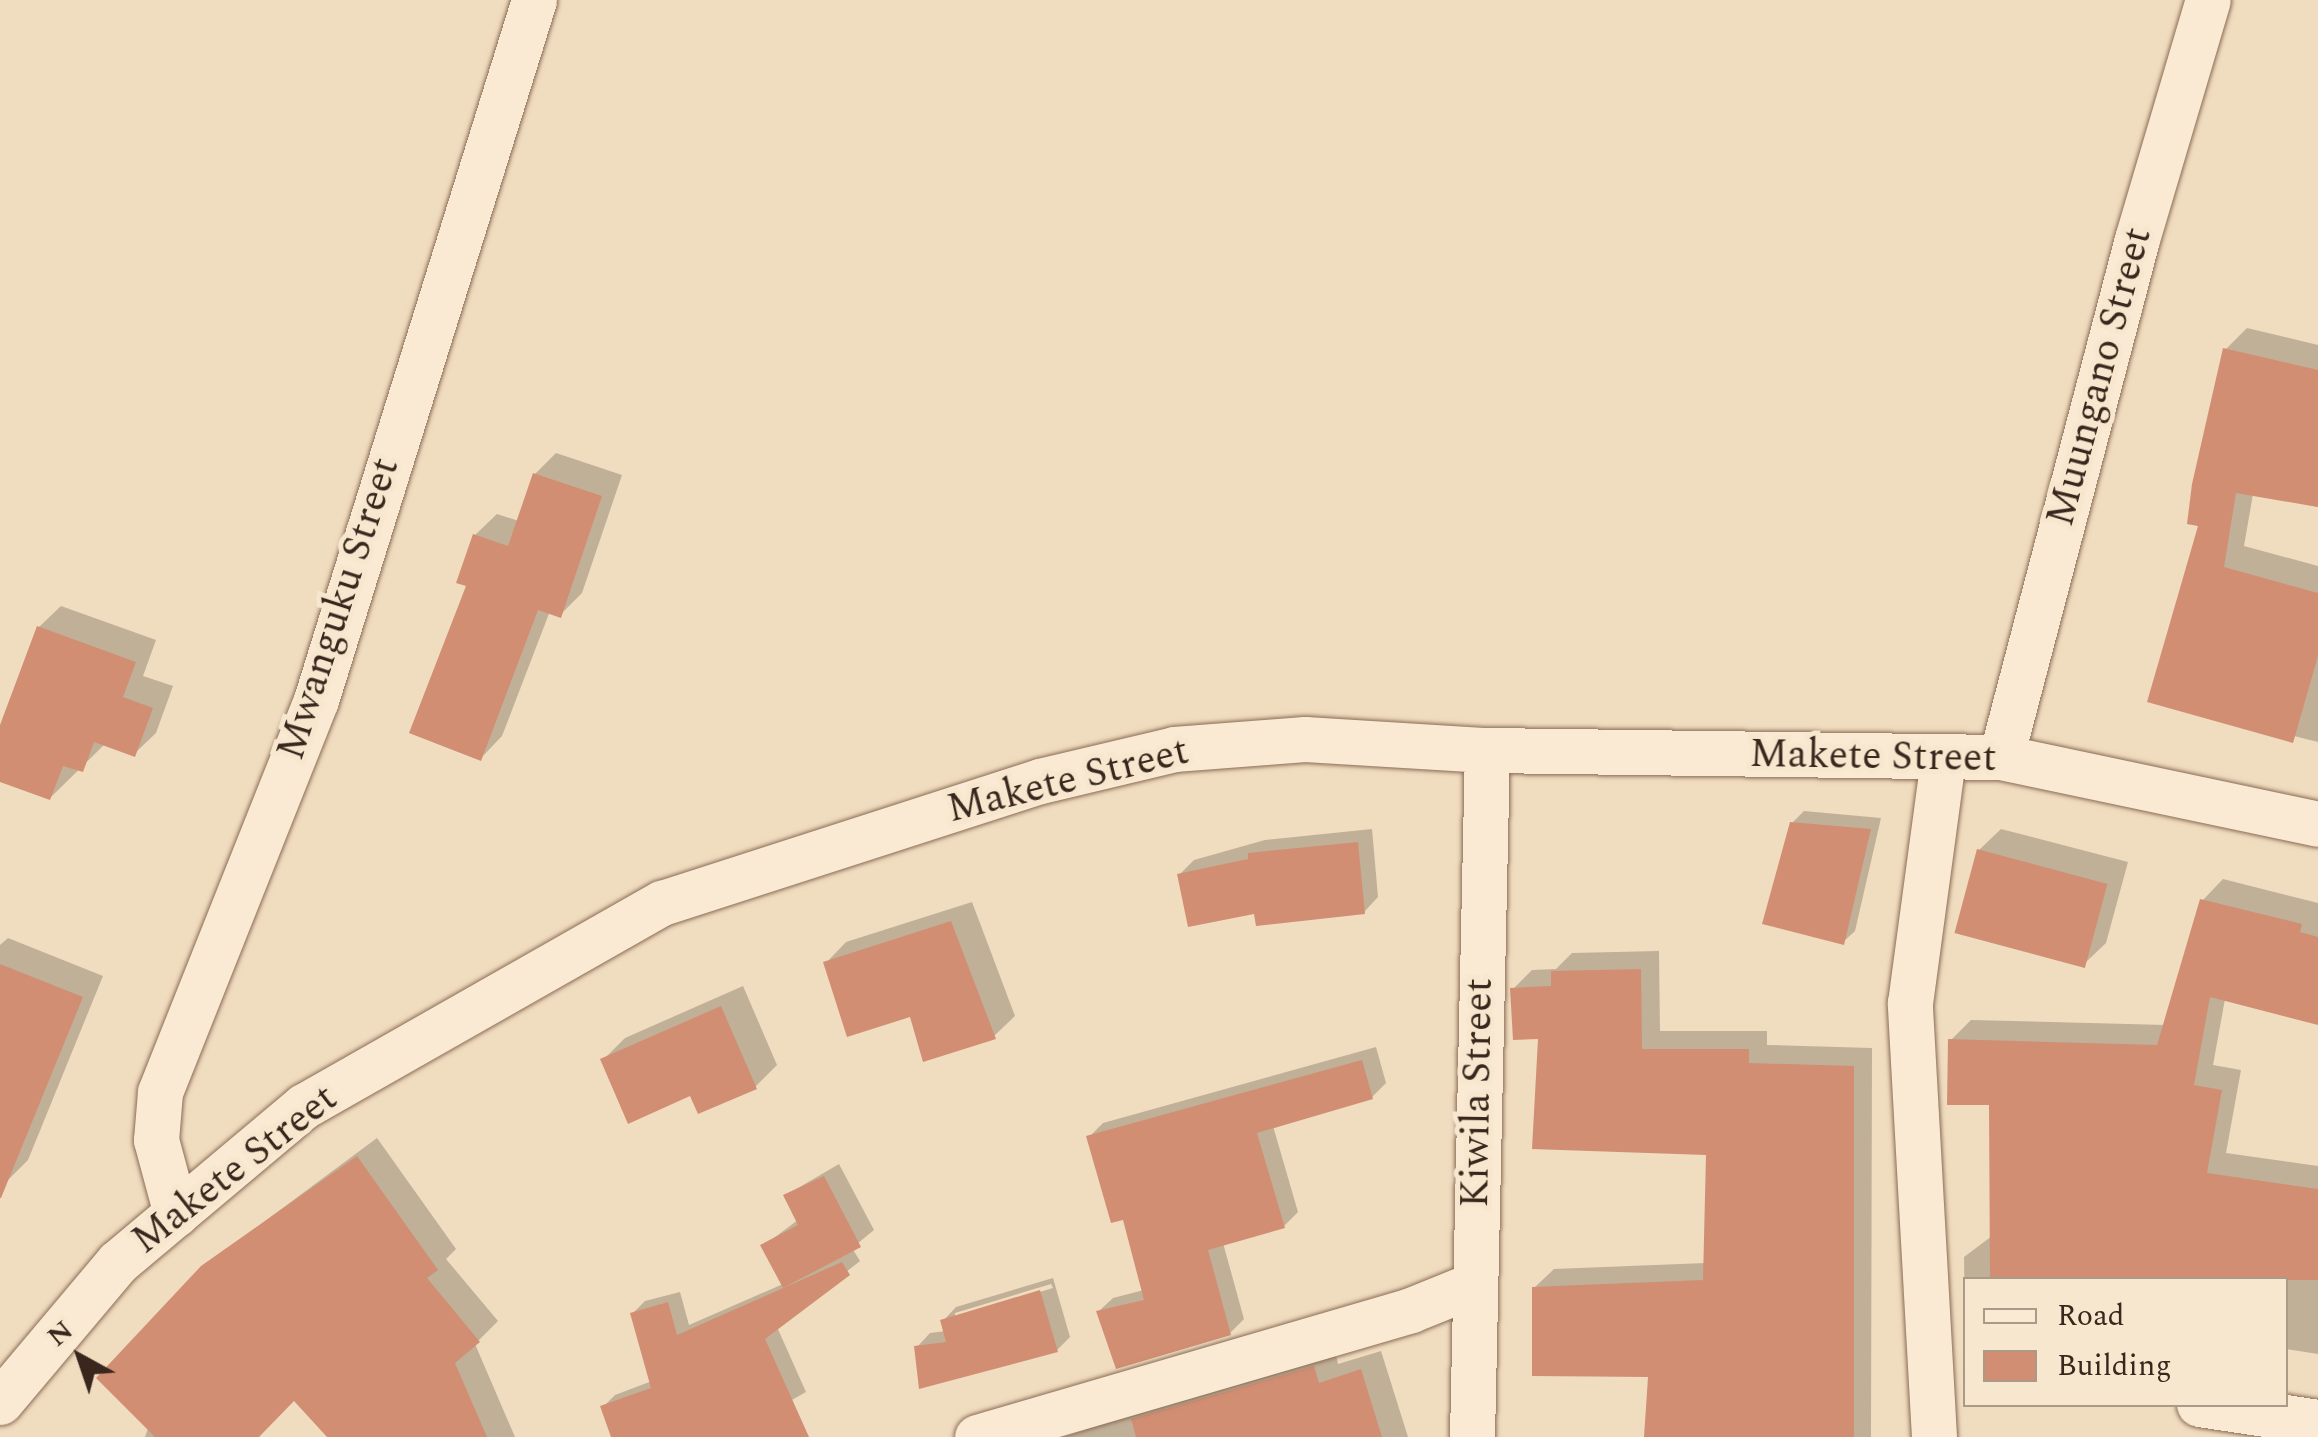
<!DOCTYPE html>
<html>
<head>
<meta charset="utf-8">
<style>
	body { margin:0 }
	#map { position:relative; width:2318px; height:1437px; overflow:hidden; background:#f0dcbf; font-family:Spectral,serif }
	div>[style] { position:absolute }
	.shadow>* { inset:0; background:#0003 }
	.building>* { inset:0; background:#d18e73; transform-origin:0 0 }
	.roads { filter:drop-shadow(0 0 2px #8a6c56) drop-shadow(0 0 2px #8a6c56) }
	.street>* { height:45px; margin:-22.5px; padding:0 22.5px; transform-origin:22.5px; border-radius:22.5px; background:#fbead3 }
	span { translate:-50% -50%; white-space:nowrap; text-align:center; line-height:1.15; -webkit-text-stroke:10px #f7e7cf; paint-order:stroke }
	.street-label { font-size:40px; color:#39261c }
	.legend { position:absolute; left:1963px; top:1277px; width:325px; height:130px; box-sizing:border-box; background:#f7e7cf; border:2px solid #ab9a87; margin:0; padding:12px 18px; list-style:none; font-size:30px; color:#39261c }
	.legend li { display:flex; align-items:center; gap:20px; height:50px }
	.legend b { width:50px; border:2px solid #ab9a87 }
	.north { position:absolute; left:30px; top:1307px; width:100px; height:100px; -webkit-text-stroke:8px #f7e7cf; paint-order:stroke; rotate:320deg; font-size:28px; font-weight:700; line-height:40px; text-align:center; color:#39261c }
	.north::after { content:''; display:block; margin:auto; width:35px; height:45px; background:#39261c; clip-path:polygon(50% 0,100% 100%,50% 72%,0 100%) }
</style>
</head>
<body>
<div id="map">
	<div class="shadow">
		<i style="clip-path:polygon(2247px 328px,2318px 345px,2318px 507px,2253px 494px,2244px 546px,2318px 566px,2318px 742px,2151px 700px,2201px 524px,2225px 350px)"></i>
		<i style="clip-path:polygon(556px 453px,622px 475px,582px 593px,560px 615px,550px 611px,502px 736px,481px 758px,469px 584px,475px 535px,497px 514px,519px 521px,535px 474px)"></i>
		<i style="clip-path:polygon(61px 606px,156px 640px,143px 676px,173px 686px,156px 733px,134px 754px,105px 744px,50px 798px,0 780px,0 732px,39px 627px)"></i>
		<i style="clip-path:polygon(1804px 811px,1881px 818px,1855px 931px,1843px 942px,1792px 823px)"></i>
		<i style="clip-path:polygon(1372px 829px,1378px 897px,1364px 912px,1257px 911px,1179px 875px,1194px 860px,1265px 840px)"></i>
		<i style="clip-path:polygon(2001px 829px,2128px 862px,2106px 943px,2084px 964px,1979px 850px)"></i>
		<i style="clip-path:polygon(2223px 879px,2318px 903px,2318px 1022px,2225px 999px,2213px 1065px,2241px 1070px,2226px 1153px,2318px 1166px,2318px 1354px,2286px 1349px,2286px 1280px,1966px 1280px,1965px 1322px,1964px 1257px,1992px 1236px,1992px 1103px,1951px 1040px,1971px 1020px,2166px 1025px,2203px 900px)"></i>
		<i style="clip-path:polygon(972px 902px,1015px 1016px,994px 1036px,911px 1014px,826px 963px,846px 942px)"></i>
		<i style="clip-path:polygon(8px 938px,103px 976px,28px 1160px,6px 1182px,0 1179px,0 945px)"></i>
		<i style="clip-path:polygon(1659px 951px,1660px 1031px,1767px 1031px,1767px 1045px,1872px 1048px,1871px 1437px,1646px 1437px,1651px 1375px,1534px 1288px,1554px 1269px,1706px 1263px,1708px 1152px,1540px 1037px,1513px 989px,1532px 970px,1556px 969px,1572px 953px)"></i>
		<i style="clip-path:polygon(743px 986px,777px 1065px,755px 1087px,691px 1093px,603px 1060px,625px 1038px)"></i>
		<i style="clip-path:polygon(1376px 1047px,1386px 1083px,1372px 1097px,1273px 1126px,1298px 1212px,1284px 1226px,1223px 1243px,1244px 1319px,1230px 1333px,1099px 1311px,1113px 1298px,1144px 1290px,1125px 1216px,1089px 1137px,1103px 1123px)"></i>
		<i style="clip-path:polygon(377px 1138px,456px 1249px,446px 1259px,498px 1321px,475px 1344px,515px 1437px,330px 1437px,294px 1397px,256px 1437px,145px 1437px,203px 1267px)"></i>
		<i style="clip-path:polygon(839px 1164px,874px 1230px,852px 1248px,860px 1261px,777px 1327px,806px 1392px,726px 1437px,613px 1437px,603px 1407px,615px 1395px,652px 1381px,633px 1313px,645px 1301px,680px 1292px,689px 1325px,783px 1284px,763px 1246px,798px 1220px,786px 1195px)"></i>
		<i style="clip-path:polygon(evenodd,1053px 1278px,1070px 1337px,1057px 1350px,917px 1347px,930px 1333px,946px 1331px,943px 1321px,956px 1307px,1053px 1278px,1051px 1284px,1053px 1288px,955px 1318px,955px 1313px,1051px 1284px)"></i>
		<i style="clip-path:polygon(1334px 1347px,1338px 1364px,1381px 1351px,1408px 1437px,1064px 1437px)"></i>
	</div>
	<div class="building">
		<i style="clip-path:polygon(2223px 348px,2318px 370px,2318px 507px,2236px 493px,2224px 567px,2318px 593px,2318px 656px,2293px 743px,2147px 702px,2198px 526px,2187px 524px,2192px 484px)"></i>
		<i style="clip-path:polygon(533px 473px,602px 496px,561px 618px,538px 610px,481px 761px,409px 733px,466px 586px,456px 583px,473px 534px,508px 546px)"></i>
		<i style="clip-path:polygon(37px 626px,136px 662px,123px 697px,153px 708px,135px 757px,94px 742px,83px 772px,63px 766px,50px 800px,0 782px,0 725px)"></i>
		<i style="clip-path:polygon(1790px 822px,1871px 829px,1844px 945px,1762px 924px)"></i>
		<i style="clip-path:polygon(1358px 842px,1365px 914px,1256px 926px,1254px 914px,1188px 927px,1177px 874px,1248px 859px,1248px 853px)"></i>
		<i style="left:1977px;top:849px;width:135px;height:87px;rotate:15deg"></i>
		<i style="clip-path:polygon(2200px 899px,2302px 924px,2300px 932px,2318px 937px,2318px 1025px,2210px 997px,2194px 1085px,2222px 1090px,2207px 1173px,2318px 1189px,2318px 1280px,1990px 1280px,1989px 1105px,1947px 1105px,1948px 1039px,2157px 1045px)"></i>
		<i style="clip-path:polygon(951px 921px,996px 1039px,923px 1062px,910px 1017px,847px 1037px,823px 962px)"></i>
		<i style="clip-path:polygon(0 964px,83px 997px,1px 1198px,0 1198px)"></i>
		<i style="clip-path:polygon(1641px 969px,1642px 1049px,1749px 1049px,1749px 1063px,1854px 1066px,1854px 1437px,1644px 1437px,1648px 1377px,1532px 1376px,1532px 1287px,1703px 1280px,1706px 1155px,1532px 1149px,1538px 1039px,1513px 1040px,1510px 988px,1551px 986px,1551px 971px)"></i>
		<i style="clip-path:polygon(721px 1006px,757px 1089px,698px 1114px,690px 1096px,628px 1124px,600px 1059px)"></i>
		<i style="clip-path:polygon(1362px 1060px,1373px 1099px,1257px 1133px,1285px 1228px,1208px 1250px,1231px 1335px,1116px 1369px,1096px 1311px,1144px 1300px,1123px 1220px,1111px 1223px,1086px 1136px)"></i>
		<i style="clip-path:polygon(357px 1156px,438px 1270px,427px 1278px,480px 1342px,455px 1363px,487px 1437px,327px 1437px,294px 1401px,259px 1437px,155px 1437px,96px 1378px,201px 1266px)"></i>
		<i style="clip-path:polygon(824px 1176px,861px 1247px,783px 1288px,760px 1245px,798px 1225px,783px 1195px)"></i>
		<i style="clip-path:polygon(842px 1262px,850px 1275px,765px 1339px,809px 1437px,611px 1437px,600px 1406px,651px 1388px,630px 1313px,668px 1302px,677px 1335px)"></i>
		<i style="clip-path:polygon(1040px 1290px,1058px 1352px,919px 1389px,914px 1346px,946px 1342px,940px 1320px)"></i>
		<i style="clip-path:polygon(1314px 1366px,1319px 1383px,1361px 1369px,1382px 1437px,1136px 1437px,1131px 1419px)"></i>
	</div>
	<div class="roads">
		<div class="street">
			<i style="left:2001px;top:757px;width:536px;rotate:-75.29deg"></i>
			<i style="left:2137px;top:239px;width:249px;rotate:-73.5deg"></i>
			<i style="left:176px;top:1214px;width:77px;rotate:-105.1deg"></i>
			<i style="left:156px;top:1140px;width:48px;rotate:-85.2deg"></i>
			<i style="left:160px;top:1092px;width:422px;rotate:-68.3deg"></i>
			<i style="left:316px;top:700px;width:733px;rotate:-72.7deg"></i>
			<i style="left:0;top:1402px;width:183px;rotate:-49.9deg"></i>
			<i style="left:118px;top:1262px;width:243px;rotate:-40deg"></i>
			<i style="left:304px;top:1106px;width:412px;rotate:-29.6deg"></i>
			<i style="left:662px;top:903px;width:397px;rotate:-17.9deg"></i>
			<i style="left:1040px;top:781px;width:138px;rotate:-13.4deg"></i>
			<i style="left:1174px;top:749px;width:131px;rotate:-4.4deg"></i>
			<i style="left:1305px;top:739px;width:182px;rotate:3.5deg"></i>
			<i style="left:1487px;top:750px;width:514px;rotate:0.78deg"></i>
			<i style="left:2001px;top:757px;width:324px;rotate:11.9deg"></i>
			<i style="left:2199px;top:1404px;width:120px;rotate:8.6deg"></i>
			<i style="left:977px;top:1437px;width:452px;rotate:-16.3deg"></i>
			<i style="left:1411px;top:1310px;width:67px;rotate:-22deg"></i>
			<i style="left:1472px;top:1437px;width:687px;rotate:-88.75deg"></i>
			<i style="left:1934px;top:1437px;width:435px;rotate:-93.2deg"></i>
			<i style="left:1910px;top:1003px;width:247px;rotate:-82.3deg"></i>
		</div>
	</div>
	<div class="street-label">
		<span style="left:2100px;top:377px;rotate:-75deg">Muungano Street</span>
		<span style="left:339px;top:609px;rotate:-72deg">Mwanguku Street</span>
		<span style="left:1873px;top:757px;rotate:1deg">Makete Street</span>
		<span style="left:1068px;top:781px;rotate:-14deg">Makete Street</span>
		<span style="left:1478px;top:1093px;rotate:-89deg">Kiwila Street</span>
		<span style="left:235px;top:1170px;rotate:-38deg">Makete Street</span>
	</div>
	<ul class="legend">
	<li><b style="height:12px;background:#fbead3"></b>Road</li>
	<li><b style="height:28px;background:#d18e73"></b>Building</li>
	</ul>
	<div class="north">N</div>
</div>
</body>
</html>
